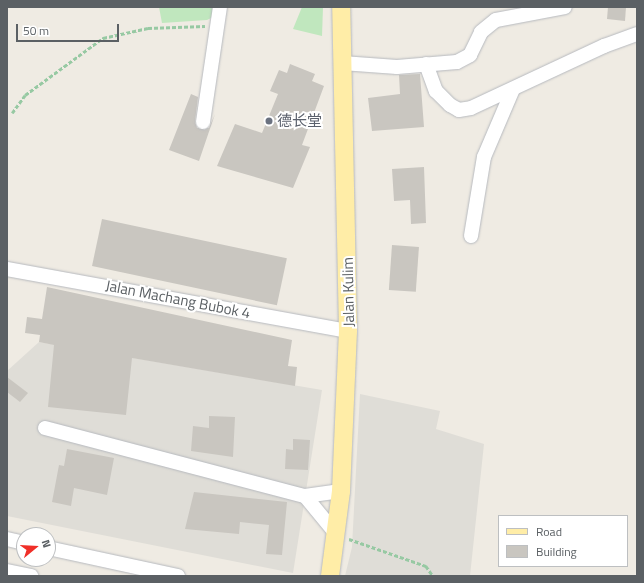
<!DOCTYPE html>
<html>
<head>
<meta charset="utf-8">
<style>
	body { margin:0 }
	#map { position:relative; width:644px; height:583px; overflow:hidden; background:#efebe3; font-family:"Titillium Web","Noto Sans SC",sans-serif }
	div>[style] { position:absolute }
	.industrial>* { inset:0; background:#dfddd7 }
	.green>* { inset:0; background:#c0e7be }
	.building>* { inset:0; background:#c9c6c0; transform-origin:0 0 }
	.path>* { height:2.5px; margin-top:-1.25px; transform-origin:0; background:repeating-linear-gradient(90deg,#97c9a3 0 4px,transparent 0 6px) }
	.roads { filter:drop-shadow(0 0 1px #b6b9be) drop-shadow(0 0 1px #b6b9be) }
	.minor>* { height:14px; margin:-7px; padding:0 7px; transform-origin:7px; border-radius:7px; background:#fff }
	.major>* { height:18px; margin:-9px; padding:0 9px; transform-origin:9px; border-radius:9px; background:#ffeda7 }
	.dots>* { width:11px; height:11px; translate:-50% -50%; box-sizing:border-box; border:2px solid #fff; border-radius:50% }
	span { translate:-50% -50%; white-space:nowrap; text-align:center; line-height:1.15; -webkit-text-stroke:4px #fff; paint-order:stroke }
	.worship-label { font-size:15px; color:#5b616d }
	.left { translate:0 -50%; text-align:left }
	.street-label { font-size:15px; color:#5b6064 }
	.frame { position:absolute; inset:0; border:8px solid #5b6064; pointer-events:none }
	.legend { position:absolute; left:498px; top:515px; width:130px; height:52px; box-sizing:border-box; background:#fff; border:1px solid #bdbfc1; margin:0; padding:5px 7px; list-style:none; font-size:12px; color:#5b6064 }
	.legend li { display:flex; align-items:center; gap:8px; height:20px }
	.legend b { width:20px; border:1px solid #bdbfc1 }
	.north { position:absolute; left:16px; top:527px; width:40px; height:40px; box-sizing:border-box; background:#fff; border:1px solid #bdbfc1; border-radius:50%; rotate:72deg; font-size:11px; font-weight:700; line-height:16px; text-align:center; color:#5b6064 }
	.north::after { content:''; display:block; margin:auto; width:14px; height:18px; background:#f02f28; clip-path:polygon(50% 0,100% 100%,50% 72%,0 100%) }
	.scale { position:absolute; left:16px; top:24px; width:103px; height:18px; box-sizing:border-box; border:2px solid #5b6064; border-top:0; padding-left:5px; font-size:12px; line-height:14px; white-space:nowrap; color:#5b6064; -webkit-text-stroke:3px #fff; paint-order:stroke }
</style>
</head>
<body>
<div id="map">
	<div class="industrial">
		<i style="clip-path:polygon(39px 342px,322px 390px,293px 573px,7px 516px,7px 371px)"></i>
		<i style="clip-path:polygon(360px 394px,440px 411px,436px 429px,484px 444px,470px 576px,345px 576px,352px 547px)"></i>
	</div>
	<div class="green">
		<i style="clip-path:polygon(159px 7px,212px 7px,215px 16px,207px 20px,162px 23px)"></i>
		<i style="clip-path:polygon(302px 7px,323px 7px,322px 36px,293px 29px)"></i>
	</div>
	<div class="building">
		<i style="clip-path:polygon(608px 7px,626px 7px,625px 21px,607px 19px)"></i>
		<i style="clip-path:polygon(290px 64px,315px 74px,312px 81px,324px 86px,302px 145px,310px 147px,293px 188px,217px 166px,235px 124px,262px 133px,278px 94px,270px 91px,279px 70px,287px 73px)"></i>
		<i style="clip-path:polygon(399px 75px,420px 74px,424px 127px,372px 131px,368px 98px,400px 94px)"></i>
		<i style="clip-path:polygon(191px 94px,198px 97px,195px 121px,197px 128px,209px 128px,215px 114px,199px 161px,169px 150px)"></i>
		<i style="clip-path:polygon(424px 167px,426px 223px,411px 224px,410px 200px,394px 201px,392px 169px)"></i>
		<i style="left:102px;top:219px;width:189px;height:48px;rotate:12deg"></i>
		<i style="left:392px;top:245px;width:27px;height:45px;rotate:4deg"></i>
		<i style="clip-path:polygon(47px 287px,292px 340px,288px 366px,297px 367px,295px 386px,132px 358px,126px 415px,48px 407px,54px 345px,39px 342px,40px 335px,25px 333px,27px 317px,42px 319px)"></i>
		<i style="clip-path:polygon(7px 377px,28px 393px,20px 402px,7px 392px)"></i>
		<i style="clip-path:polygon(209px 416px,235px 417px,233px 457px,191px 451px,193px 426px,209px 428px)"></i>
		<i style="clip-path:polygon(293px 439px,310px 440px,308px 470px,285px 469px,286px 449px,293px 450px)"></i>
		<i style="clip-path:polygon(67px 449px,114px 458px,107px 495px,74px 488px,71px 506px,52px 502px,59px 465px,64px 466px)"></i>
		<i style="clip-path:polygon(194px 492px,287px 502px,282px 555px,266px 554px,269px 525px,240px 522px,239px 534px,185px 529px)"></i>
	</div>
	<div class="path">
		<i style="left:12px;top:113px;width:22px;rotate:-54deg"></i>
		<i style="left:25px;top:95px;width:97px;rotate:-36.2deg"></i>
		<i style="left:103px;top:38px;width:46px;rotate:-12.5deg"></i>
		<i style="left:148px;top:28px;width:57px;rotate:-2deg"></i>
		<i style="left:349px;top:539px;width:82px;rotate:19.3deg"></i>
		<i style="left:426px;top:566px;width:12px;rotate:55deg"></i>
	</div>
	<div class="roads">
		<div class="minor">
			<i style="left:342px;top:63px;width:55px;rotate:4.2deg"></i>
			<i style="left:397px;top:67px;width:60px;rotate:-4.8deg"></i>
			<i style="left:457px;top:62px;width:15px;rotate:-28deg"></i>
			<i style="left:470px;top:55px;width:25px;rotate:-64deg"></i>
			<i style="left:481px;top:32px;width:19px;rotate:-39deg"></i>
			<i style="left:496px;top:20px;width:70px;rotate:-10.7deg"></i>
			<i style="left:426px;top:64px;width:29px;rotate:70deg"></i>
			<i style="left:436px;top:91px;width:20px;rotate:45deg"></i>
			<i style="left:450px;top:105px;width:10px;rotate:29deg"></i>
			<i style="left:459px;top:110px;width:12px;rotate:-9deg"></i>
			<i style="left:471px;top:108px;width:147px;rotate:-25deg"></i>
			<i style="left:604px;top:46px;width:35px;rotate:-20deg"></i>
			<i style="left:203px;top:122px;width:116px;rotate:-81.6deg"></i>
			<i style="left:471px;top:236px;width:80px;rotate:-80.7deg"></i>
			<i style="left:484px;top:157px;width:74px;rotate:-66.9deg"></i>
			<i style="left:7px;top:269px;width:347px;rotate:10.3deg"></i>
			<i style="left:45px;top:428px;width:269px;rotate:14.7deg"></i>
			<i style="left:305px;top:496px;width:36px;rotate:-8deg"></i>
			<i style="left:305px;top:496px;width:50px;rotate:50.6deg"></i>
			<i style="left:7px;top:539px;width:17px;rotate:13deg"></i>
			<i style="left:48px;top:548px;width:133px;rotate:12.2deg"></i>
			<i style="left:7px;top:571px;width:25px;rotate:12deg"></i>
		</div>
		<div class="major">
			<i style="left:330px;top:576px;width:86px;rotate:-82.6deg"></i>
			<i style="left:341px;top:491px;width:160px;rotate:-87.5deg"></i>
			<i style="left:348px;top:331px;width:324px;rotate:-91.2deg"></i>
		</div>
	</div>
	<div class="dots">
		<i style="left:269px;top:121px;background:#6b7280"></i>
	</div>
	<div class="worship-label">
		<span class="left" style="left:277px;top:121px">德长堂</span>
	</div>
	<div class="street-label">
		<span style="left:348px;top:292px;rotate:-91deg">Jalan Kulim</span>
		<span style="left:178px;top:299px;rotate:11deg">Jalan Machang Bubok 4</span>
	</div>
	<div class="frame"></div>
	<ul class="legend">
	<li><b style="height:5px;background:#ffeda7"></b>Road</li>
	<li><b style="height:11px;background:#c9c6c0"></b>Building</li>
	</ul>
	<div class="north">N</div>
	<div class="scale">50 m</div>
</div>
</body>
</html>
